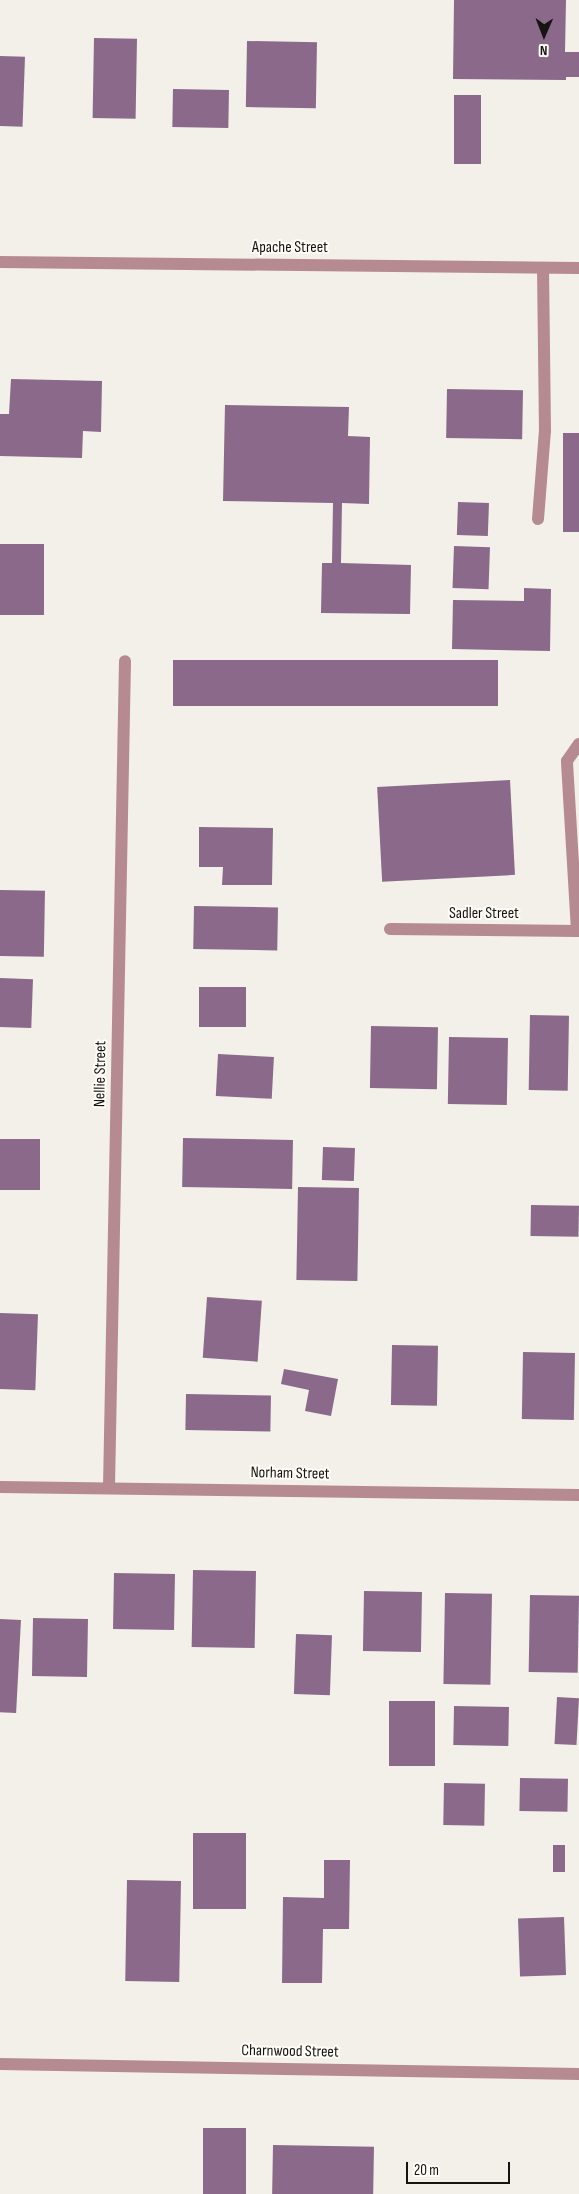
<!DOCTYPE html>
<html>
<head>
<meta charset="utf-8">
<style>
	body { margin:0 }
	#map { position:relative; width:579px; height:2194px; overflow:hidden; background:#f2f0e8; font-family:"Sofia Sans Condensed",sans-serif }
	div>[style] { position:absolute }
	.building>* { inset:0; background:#8b698a; transform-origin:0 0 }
	.lane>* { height:12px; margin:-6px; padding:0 6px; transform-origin:6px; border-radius:6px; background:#b68a91 }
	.street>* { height:12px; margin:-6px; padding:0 6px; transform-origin:6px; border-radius:6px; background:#b68a91 }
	span { translate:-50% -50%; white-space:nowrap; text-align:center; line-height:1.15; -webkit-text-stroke:4px #fffdf7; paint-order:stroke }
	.street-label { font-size:16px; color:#151412 }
	.north { position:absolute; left:519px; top:10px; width:50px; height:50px; -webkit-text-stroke:4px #fffdf7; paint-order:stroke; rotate:181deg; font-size:14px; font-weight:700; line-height:20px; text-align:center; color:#151412 }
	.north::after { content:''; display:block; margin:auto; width:18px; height:22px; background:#151412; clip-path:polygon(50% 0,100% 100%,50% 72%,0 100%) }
	.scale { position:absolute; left:406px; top:2162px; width:104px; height:22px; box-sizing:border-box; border:2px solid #151412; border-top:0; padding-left:6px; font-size:15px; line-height:18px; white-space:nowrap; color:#151412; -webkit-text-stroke:4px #fffdf7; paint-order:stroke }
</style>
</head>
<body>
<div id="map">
	<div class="building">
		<i style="clip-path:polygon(454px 0,566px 0,565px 52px,579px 52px,579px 77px,566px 77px,566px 80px,453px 79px)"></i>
		<i style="left:94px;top:38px;width:43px;height:80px;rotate:1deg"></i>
		<i style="left:247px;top:41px;width:70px;height:66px;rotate:1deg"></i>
		<i style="left:0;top:56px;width:25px;height:70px;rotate:2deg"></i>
		<i style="left:173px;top:89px;width:56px;height:38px;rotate:1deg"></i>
		<i style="left:454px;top:95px;width:27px;height:69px"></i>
		<i style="clip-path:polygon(11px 379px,102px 381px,101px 432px,83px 431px,82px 458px,0 456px,0 414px,9px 414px)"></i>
		<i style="left:447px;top:389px;width:76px;height:49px;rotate:1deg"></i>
		<i style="clip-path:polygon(225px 405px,349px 407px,348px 436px,370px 437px,369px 504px,342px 503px,341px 563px,411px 565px,410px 614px,321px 613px,322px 563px,332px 563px,333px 503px,223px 501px)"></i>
		<i style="left:563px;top:433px;width:16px;height:99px"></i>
		<i style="left:458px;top:502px;width:31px;height:33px;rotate:2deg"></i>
		<i style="left:0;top:544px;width:44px;height:71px"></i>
		<i style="left:454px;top:546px;width:36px;height:42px;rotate:2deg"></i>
		<i style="clip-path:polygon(524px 588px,551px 589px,550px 651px,452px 649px,453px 600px,524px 601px)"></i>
		<i style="left:498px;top:660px;width:46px;height:325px;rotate:90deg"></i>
		<i style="left:510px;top:780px;width:95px;height:133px;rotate:87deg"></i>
		<i style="clip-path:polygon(199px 827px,273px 828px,272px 885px,222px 885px,223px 867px,199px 867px)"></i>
		<i style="left:0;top:890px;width:45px;height:66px;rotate:1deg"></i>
		<i style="left:194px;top:906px;width:84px;height:43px;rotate:1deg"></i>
		<i style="left:0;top:978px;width:33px;height:49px;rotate:2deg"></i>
		<i style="left:199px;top:987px;width:47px;height:40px"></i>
		<i style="left:530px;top:1015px;width:39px;height:75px;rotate:1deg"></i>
		<i style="left:371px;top:1026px;width:67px;height:62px;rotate:1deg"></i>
		<i style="left:449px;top:1037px;width:59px;height:67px;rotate:1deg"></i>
		<i style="left:218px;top:1054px;width:56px;height:42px;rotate:3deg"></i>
		<i style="left:183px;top:1138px;width:110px;height:49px;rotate:1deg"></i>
		<i style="left:0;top:1139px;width:40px;height:51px"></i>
		<i style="left:323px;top:1147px;width:32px;height:33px;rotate:2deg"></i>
		<i style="left:298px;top:1187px;width:61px;height:93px;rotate:1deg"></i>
		<i style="left:531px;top:1205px;width:48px;height:31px;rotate:1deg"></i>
		<i style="left:207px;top:1297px;width:55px;height:61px;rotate:4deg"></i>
		<i style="left:0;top:1313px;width:38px;height:76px;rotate:2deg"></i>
		<i style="left:392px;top:1345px;width:46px;height:60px;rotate:1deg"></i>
		<i style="left:523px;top:1352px;width:52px;height:67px;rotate:1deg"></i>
		<i style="clip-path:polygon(284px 1369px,338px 1379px,331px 1416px,305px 1411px,309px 1390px,281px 1384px)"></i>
		<i style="left:186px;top:1394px;width:85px;height:36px;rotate:1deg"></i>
		<i style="left:193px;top:1570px;width:63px;height:77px;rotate:1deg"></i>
		<i style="left:114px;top:1573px;width:61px;height:56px;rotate:1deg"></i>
		<i style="left:364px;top:1591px;width:58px;height:60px;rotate:1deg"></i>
		<i style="left:445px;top:1593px;width:47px;height:91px;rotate:1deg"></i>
		<i style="left:530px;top:1595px;width:49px;height:77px;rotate:1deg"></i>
		<i style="left:33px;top:1618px;width:55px;height:58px;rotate:1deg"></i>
		<i style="left:0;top:1619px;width:21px;height:93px;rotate:3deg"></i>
		<i style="left:296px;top:1634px;width:36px;height:60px;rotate:2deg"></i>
		<i style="left:557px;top:1697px;width:22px;height:47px;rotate:3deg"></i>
		<i style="left:389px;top:1701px;width:46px;height:65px"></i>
		<i style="left:454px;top:1706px;width:55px;height:39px;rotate:1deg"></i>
		<i style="left:520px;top:1778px;width:48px;height:33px;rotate:1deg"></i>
		<i style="left:444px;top:1783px;width:41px;height:42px;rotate:1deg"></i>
		<i style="left:193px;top:1833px;width:53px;height:76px"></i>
		<i style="left:553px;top:1845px;width:12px;height:27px"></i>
		<i style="clip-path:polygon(324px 1860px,350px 1860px,349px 1929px,323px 1929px,322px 1983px,282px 1983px,283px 1897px,324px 1898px)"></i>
		<i style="left:127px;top:1880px;width:54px;height:101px;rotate:1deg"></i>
		<i style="left:564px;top:1917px;width:58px;height:46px;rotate:88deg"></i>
		<i style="left:203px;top:2128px;width:43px;height:66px"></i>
		<i style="left:273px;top:2145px;width:101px;height:49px;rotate:1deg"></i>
	</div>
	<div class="lane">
		<i style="left:538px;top:519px;width:88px;rotate:-85.5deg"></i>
		<i style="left:545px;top:431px;width:163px;rotate:-90.7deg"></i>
		<i style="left:577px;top:931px;width:170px;rotate:-93.4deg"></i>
		<i style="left:567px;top:761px;width:21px;rotate:-55deg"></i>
	</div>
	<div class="street">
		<i style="left:0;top:262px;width:579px;rotate:0.59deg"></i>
		<i style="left:390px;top:929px;width:189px;rotate:0.6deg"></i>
		<i style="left:0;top:1487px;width:579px;rotate:0.79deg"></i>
		<i style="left:109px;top:1487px;width:826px;rotate:-88.89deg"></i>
		<i style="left:0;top:2064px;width:579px;rotate:0.99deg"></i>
	</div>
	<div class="street-label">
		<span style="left:290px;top:248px">Apache Street</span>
		<span style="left:484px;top:914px">Sadler Street</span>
		<span style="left:101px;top:1074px;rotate:-89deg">Nellie Street</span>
		<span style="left:290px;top:1474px;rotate:1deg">Norham Street</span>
		<span style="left:290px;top:2052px;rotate:1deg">Charnwood Street</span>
	</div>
	<div class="north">N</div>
	<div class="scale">20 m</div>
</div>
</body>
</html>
